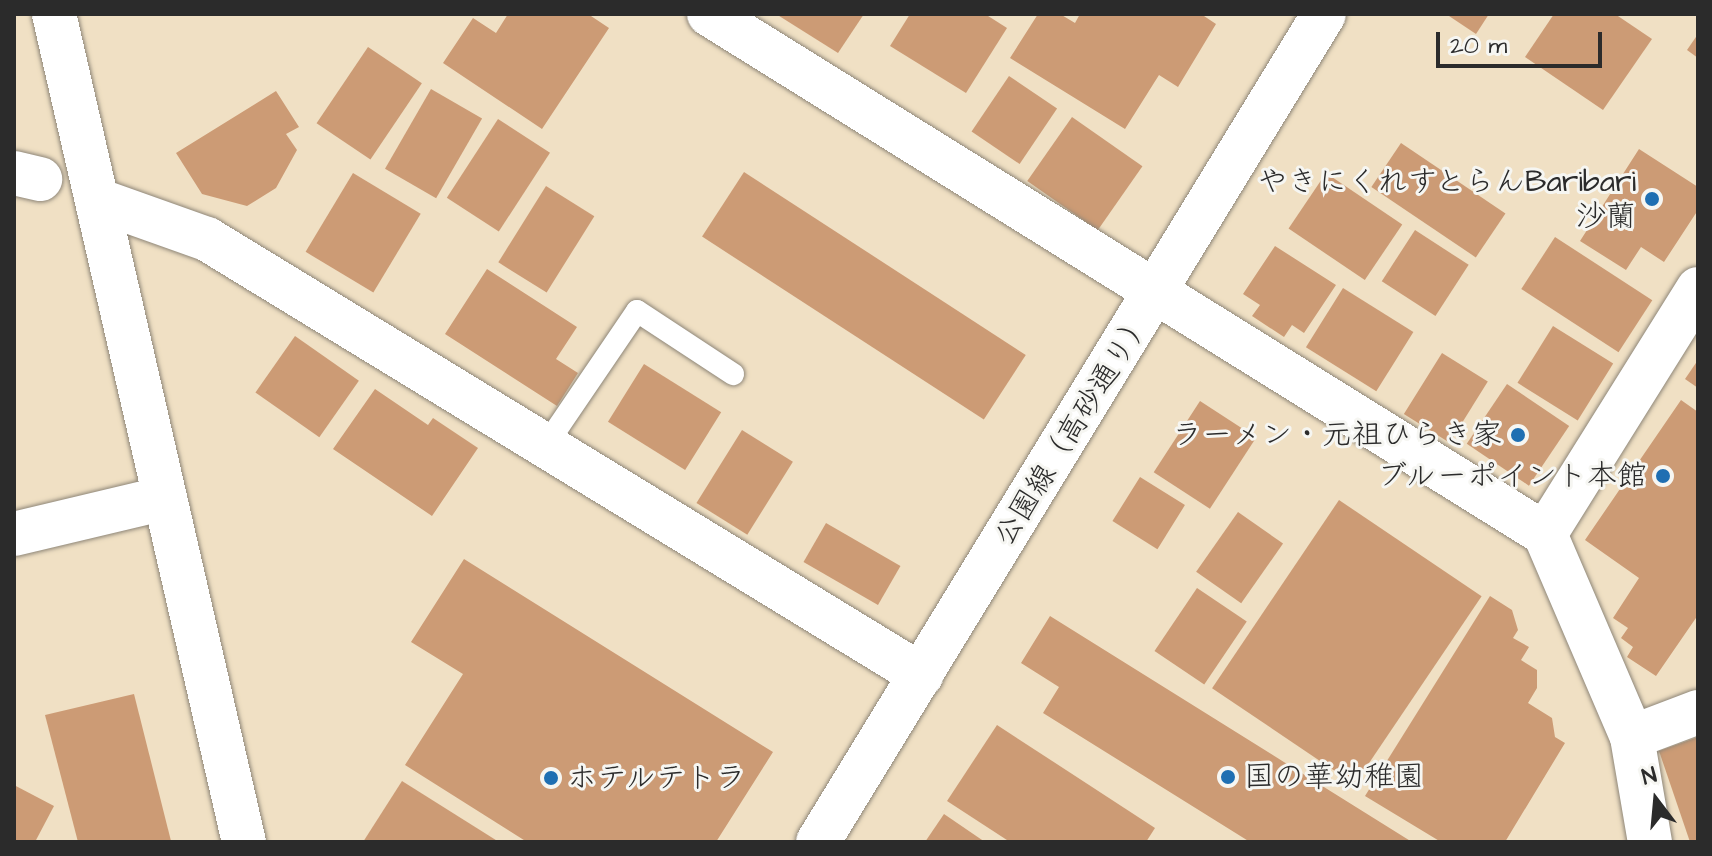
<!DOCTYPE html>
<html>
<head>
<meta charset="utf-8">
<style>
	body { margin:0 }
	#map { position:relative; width:1712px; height:856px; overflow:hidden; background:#f0e0c4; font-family:"Architects Daughter","Klee One",sans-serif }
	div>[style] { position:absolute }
	.building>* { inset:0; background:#cc9b75; transform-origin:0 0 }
	.roads { filter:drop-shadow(0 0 2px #8e8678) drop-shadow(0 0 2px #8e8678) }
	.service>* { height:22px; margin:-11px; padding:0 11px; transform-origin:11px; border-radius:11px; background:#fff }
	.minor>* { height:44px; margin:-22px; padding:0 22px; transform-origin:22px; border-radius:22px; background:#fff }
	.tertiary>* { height:44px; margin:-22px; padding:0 22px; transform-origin:22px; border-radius:22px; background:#fff }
	.dots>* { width:22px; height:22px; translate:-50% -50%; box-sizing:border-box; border:4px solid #f6f6f2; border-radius:50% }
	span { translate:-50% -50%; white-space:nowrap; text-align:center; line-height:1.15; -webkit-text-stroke:6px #f6f6f2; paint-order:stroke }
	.poi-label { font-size:30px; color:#2b2b2b }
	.right { translate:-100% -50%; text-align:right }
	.left { translate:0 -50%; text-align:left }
	.street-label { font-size:30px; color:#2b2b2b }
	.frame { position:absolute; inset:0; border:16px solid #2b2b2b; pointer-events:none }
	.north { position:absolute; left:1616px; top:760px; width:80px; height:80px; -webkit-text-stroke:6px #f6f6f2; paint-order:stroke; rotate:344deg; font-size:22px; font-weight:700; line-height:32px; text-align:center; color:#2b2b2b }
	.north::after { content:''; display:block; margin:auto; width:28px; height:36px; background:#2b2b2b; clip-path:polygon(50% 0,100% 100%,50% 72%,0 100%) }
	.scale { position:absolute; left:1436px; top:32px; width:166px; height:36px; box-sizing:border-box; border:4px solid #2b2b2b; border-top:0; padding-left:10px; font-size:24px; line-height:28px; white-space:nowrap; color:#2b2b2b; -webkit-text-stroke:6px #f6f6f2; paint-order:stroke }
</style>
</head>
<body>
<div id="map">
	<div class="building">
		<i style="clip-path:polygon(508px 14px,588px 14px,609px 28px,542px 129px,443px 63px,473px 18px,496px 33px)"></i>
		<i style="clip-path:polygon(776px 14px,864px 14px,838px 53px)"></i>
		<i style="clip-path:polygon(910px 14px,985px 14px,1007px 28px,966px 93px,890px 46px)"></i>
		<i style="clip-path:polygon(1038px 14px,1060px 14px,1075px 23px,1080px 14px,1201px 14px,1216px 24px,1178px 87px,1159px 75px,1125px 129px,1010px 58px)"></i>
		<i style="clip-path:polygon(1446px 14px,1489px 14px,1476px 34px)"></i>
		<i style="clip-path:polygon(1554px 14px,1615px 14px,1652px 39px,1603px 110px,1525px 57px)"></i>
		<i style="clip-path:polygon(1698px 34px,1698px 58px,1687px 50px)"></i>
		<i style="left:368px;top:47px;width:65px;height:92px;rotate:34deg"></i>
		<i style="left:1009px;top:76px;width:58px;height:67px;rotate:34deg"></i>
		<i style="left:431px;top:89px;width:59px;height:92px;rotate:30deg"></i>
		<i style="clip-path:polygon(276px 91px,299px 127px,286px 134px,297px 150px,276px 188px,247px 206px,202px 194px,176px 153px)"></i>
		<i style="left:1072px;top:117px;width:86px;height:78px;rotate:35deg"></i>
		<i style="left:498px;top:119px;width:62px;height:94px;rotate:33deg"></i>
		<i style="left:1401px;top:143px;width:126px;height:53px;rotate:34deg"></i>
		<i style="clip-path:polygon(1639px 149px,1698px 187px,1698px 210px,1664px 262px,1641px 247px,1626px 270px,1580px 241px)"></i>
		<i style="left:744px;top:172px;width:336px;height:77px;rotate:33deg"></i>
		<i style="left:353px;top:173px;width:79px;height:92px;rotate:31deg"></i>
		<i style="left:1326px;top:173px;width:92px;height:67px;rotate:34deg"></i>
		<i style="left:546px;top:186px;width:57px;height:90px;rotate:32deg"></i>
		<i style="left:1415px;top:230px;width:64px;height:61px;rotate:33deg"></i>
		<i style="left:1555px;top:237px;width:116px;height:62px;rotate:33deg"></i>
		<i style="clip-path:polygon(1275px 246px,1336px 285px,1304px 333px,1292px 325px,1284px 337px,1252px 316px,1260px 305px,1243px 294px)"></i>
		<i style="clip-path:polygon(487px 269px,577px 327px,556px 359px,578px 373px,557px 406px,445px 334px)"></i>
		<i style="left:1343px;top:288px;width:83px;height:70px;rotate:32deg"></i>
		<i style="left:1553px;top:326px;width:71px;height:67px;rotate:32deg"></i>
		<i style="left:295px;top:336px;width:78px;height:69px;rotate:35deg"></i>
		<i style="left:1442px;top:353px;width:54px;height:72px;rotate:32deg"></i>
		<i style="clip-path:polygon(1698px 360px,1698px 388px,1685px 379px)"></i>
		<i style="left:644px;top:364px;width:91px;height:68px;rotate:32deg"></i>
		<i style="left:1507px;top:384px;width:75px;height:72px;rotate:34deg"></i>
		<i style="clip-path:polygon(375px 389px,428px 425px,433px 418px,478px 448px,432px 516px,333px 449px)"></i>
		<i style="clip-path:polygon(1681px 400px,1698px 412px,1698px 615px,1656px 676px,1627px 657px,1633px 647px,1621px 638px,1628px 628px,1613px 618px,1639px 578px,1585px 540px)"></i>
		<i style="left:1200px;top:401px;width:67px;height:85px;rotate:33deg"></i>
		<i style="left:742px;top:430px;width:60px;height:86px;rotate:32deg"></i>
		<i style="left:1140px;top:477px;width:53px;height:52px;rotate:32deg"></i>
		<i style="left:1339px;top:500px;width:172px;height:227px;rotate:34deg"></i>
		<i style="left:1238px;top:512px;width:55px;height:73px;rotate:35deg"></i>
		<i style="left:826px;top:523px;width:86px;height:45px;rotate:30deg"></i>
		<i style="clip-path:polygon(464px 559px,773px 752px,716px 842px,527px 842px,405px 765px,463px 674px,411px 642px)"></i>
		<i style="left:1197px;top:588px;width:60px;height:76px;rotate:34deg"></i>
		<i style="clip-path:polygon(1490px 596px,1512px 610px,1518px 630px,1513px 638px,1529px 647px,1521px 660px,1537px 670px,1537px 688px,1528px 703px,1552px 718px,1555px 737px,1565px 743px,1505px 842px,1441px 842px,1365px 796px)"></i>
		<i style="clip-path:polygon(1050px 616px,1412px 842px,1250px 842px,1043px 713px,1059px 687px,1021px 663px)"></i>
		<i style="clip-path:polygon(134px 694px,171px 841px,78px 842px,45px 715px)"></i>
		<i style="clip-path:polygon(997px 725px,1155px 828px,1146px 842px,1010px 842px,947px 801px)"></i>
		<i style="clip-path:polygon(1698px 737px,1698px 842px,1690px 842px,1659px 751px)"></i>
		<i style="clip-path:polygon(402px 781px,499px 842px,363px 842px)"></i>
		<i style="clip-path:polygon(14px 785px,54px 806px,35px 842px,14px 842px)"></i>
		<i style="clip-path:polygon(944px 814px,985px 842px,925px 842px)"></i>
	</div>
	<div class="roads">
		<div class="service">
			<i style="left:546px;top:445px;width:162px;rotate:-55.8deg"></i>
			<i style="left:637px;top:311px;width:115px;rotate:33.3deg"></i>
		</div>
		<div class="minor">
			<i style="left:709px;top:14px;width:985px;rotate:31.88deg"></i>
			<i style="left:1545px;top:534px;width:221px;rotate:66.8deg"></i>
			<i style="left:1632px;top:737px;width:107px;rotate:80.3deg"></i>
			<i style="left:14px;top:173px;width:27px;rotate:13deg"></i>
			<i style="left:100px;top:201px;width:114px;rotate:19.6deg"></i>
			<i style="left:207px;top:239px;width:837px;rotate:31.41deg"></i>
			<i style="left:14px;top:534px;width:155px;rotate:-13.4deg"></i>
			<i style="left:1545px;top:534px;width:289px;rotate:-58deg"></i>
			<i style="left:1632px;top:737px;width:71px;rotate:-20.7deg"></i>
		</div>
		<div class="tertiary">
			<i style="left:54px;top:14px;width:850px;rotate:77.08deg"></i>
			<i style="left:818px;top:842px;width:970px;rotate:-58.57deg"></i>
		</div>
	</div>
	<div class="dots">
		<i style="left:1652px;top:199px;background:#1f6fb2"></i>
		<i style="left:1518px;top:435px;background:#1f6fb2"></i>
		<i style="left:1663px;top:476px;background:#1f6fb2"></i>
		<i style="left:1228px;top:777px;background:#1f6fb2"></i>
		<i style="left:551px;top:778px;background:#1f6fb2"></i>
	</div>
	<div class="poi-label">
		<span class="right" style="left:1636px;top:199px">やきにくれすとらんBaribari<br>沙蘭</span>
		<span class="right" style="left:1502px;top:435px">ラーメン・元祖ひらき家</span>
		<span class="right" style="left:1647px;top:476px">ブルーポイント本館</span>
		<span class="left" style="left:1244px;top:777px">国の華幼稚園</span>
		<span class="left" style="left:567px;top:778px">ホテルテトラ</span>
	</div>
	<div class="street-label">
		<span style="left:1073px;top:429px;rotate:-58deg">公園線（高砂通り）</span>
	</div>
	<div class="frame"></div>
	<div class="north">N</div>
	<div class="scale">20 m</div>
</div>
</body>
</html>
